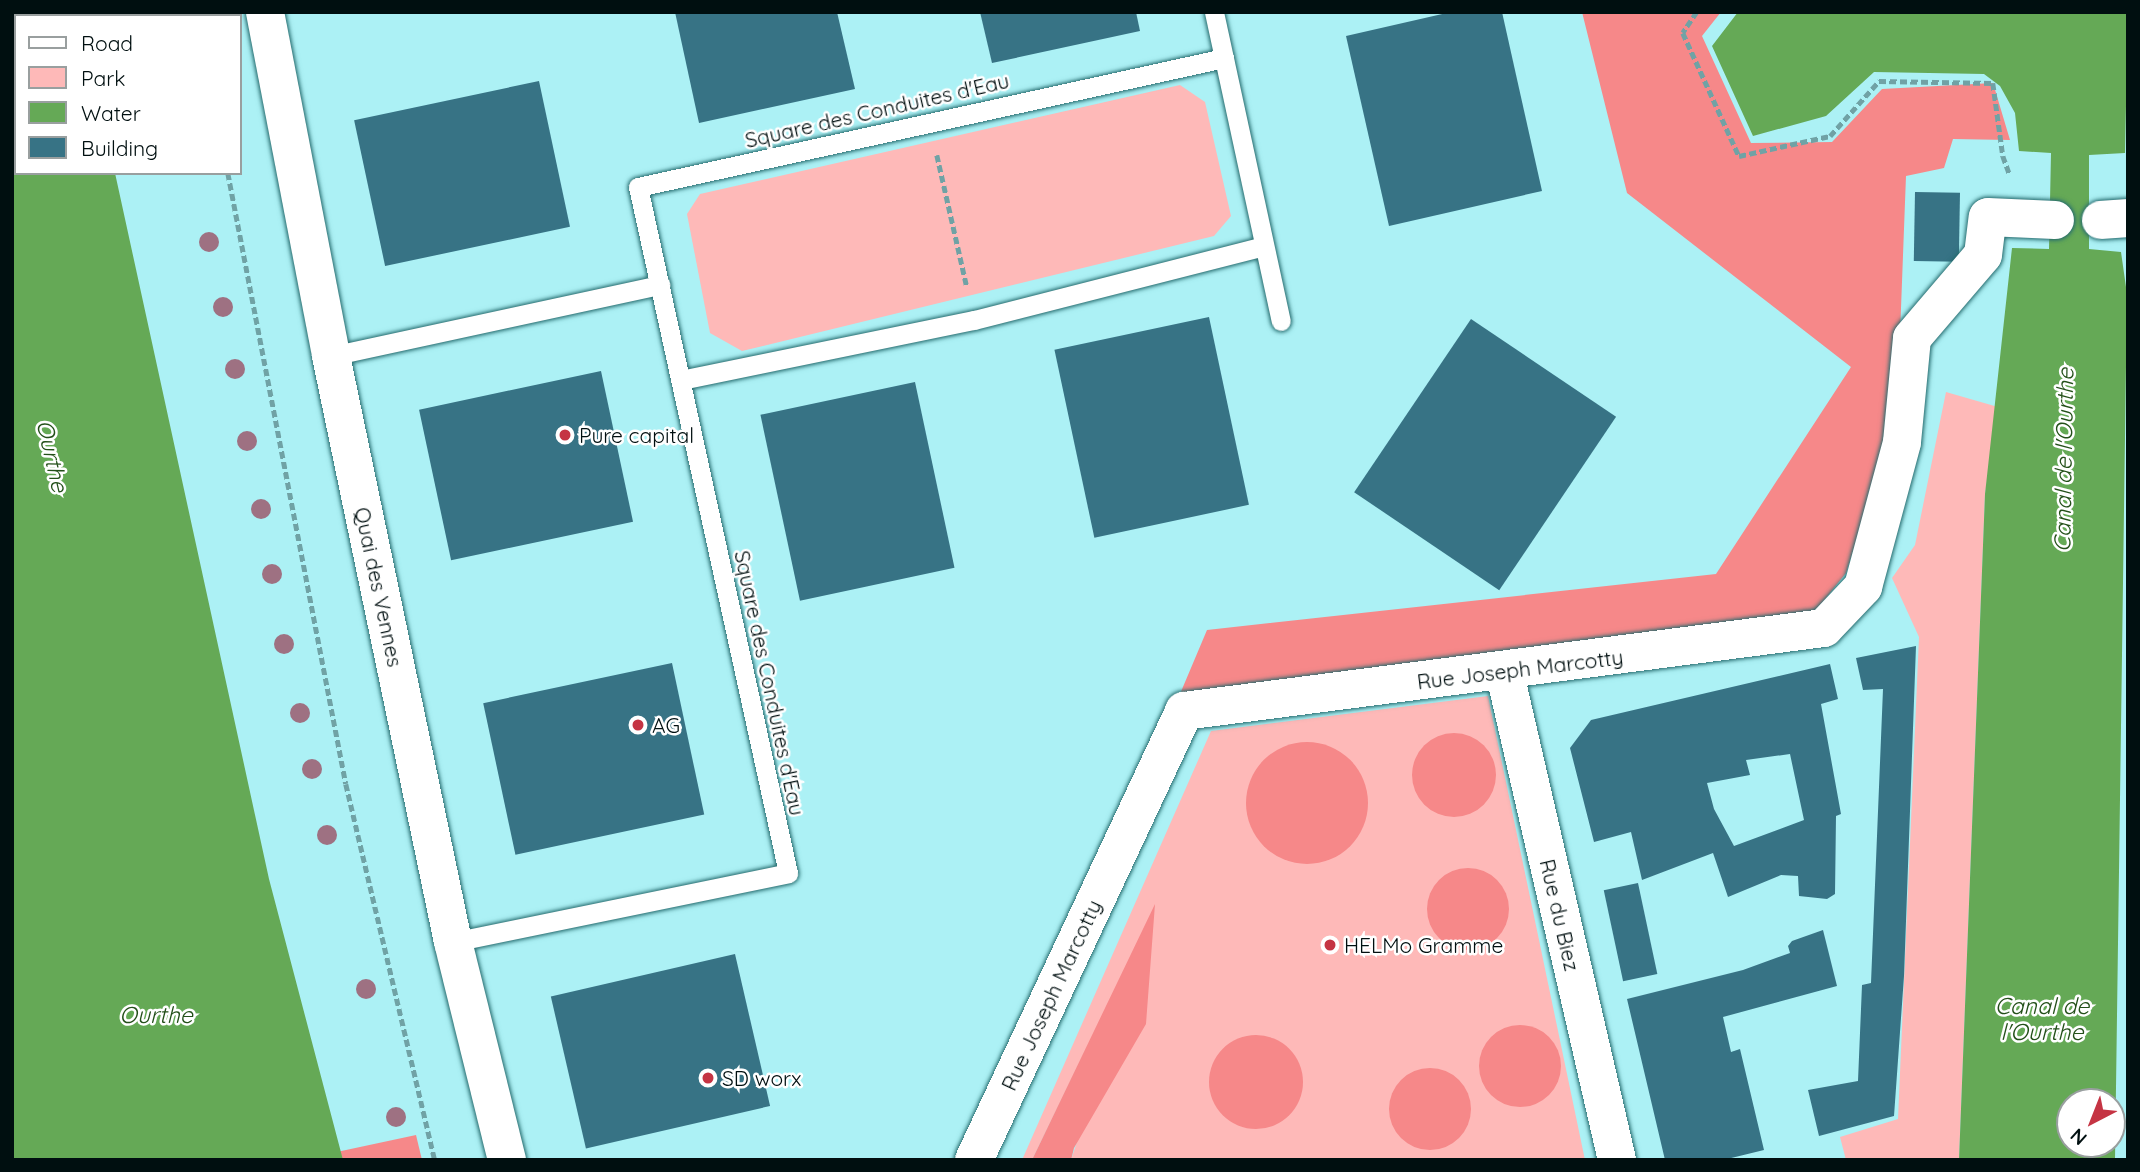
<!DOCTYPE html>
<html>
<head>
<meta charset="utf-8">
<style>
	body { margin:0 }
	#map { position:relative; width:2140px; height:1172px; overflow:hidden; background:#acf1f5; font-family:Quicksand,sans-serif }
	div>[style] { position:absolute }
	.green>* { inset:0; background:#feb9b8 }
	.forest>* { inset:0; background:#f68889 }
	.round { border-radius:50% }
	.water>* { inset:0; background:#65a956 }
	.building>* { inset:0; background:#377385; transform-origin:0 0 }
	.path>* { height:4.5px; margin-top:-2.25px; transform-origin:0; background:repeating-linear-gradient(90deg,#70a2a5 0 7px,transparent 0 10.5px) }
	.roads { filter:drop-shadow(0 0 2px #256b6e) drop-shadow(0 0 2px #256b6e) }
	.lane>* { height:19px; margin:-9.5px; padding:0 9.5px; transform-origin:9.5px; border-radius:9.5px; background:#fff }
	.street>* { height:38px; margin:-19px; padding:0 19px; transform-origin:19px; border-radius:19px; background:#fff }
	.trees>* { width:20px; height:20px; margin:-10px; border-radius:50%; background:#9e7182 }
	.dots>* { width:19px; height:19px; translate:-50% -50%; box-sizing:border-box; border:4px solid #fff; border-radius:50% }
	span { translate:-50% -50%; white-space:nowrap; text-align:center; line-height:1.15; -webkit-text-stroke:5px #fff; paint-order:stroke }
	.street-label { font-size:21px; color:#000f10 }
	.poi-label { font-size:21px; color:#000f10 }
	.left { translate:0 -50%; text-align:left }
	.water-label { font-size:23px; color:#235019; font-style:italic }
	.frame { position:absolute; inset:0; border:14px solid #000f10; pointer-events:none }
	.legend { position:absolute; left:14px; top:14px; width:228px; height:161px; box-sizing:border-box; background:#fff; border:2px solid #999f9f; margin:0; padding:9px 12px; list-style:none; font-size:21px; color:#000f10 }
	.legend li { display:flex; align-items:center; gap:14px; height:35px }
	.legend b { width:35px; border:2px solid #999f9f }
	.north { position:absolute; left:2056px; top:1088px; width:70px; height:70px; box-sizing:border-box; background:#fff; border:2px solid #999f9f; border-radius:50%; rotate:222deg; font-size:19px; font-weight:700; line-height:28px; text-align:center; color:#000f10 }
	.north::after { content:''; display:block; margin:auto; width:24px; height:32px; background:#c53443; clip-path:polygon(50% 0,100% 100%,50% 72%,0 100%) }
</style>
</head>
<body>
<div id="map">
	<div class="green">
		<i style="clip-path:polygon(1180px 85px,1205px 102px,1231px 216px,1214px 236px,742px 351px,710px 333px,687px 214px,700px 194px)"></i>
		<i style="clip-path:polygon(1946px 392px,1998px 407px,1985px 494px,1959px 1160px,1846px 1160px,1840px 1137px,1898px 1119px,1919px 637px,1892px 578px,1915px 545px)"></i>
		<i style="clip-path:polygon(1488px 696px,1585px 1160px,1071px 1160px,1155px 907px,1032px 1160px,1022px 1160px,1211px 731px)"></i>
	</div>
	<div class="forest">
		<i style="clip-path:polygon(1582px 12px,1721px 12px,1702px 36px,1751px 143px,1832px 142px,1882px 89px,1993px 83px,2010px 140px,1953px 139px,1944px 168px,1906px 176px,1900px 335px,1888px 442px,1846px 573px,1813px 614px,1180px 694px,1207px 630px,1716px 574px,1851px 367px,1627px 193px)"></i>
		<i class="round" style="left:1412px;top:733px;width:84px;height:84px"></i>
		<i class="round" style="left:1246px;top:742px;width:122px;height:122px"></i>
		<i class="round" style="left:1427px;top:868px;width:82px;height:82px"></i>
		<i style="clip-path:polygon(1155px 904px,1146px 1024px,1074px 1148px,1071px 1160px,1032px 1160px)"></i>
		<i class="round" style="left:1479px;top:1025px;width:82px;height:82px"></i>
		<i class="round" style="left:1209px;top:1035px;width:94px;height:94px"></i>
		<i class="round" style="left:1389px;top:1068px;width:82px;height:82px"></i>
		<i style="clip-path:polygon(416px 1135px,422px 1160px,318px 1160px,318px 1156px)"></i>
	</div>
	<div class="water">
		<i style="clip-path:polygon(12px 12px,80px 12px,80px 16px,16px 16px,16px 173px,115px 173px,269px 879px,343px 1160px,12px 1160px)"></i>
		<i style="clip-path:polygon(evenodd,1738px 12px,2128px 12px,2125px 153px,2089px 155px,2089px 249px,2121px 252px,2127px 294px,2115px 1160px,1959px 1160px,1985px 494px,2012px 248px,2049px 249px,2051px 153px,2019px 151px,2015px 113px,2000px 86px,1984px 74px,1874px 72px,1826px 116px,1753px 136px,1712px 46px,1738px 12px,2070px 1102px,2112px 1102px,2112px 1144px,2070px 1144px,2070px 1102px)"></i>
	</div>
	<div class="building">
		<i style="clip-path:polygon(675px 12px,837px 12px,855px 89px,699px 123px)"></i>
		<i style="clip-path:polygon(980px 12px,1136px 12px,1140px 31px,992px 63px)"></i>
		<i style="clip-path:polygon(1451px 12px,1502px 12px,1542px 191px,1389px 226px,1346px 36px)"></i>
		<i style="left:539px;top:81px;width:149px;height:189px;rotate:78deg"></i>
		<i style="left:1915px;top:192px;width:45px;height:69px;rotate:1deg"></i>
		<i style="left:1209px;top:317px;width:192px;height:158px;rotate:78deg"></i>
		<i style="left:1471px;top:319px;width:175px;height:209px;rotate:34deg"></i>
		<i style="left:601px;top:371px;width:154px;height:186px;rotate:78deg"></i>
		<i style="left:915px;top:382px;width:190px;height:158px;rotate:78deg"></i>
		<i style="clip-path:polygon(1916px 646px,1904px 976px,1894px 1116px,1819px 1136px,1808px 1090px,1858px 1081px,1862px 985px,1871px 983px,1883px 689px,1863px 690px,1856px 658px)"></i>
		<i style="left:672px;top:663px;width:155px;height:193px;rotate:78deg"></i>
		<i style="clip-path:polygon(evenodd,1830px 664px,1838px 699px,1821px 704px,1841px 814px,1836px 816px,1835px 894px,1827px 899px,1799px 896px,1798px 876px,1781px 875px,1728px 897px,1713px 853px,1642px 880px,1631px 832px,1594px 842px,1570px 748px,1591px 720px,1830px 664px,1790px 754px,1804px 820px,1734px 846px,1714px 809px,1707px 783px,1750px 775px,1746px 760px,1790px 754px)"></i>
		<i style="left:1638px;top:883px;width:93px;height:35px;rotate:78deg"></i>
		<i style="clip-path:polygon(1823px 930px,1837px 986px,1723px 1017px,1731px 1052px,1740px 1049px,1764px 1150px,1723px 1160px,1665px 1160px,1627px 999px,1743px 970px,1790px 953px,1788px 946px,1792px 941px)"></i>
		<i style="left:735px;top:954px;width:156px;height:189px;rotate:77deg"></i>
	</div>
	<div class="path">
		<i style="left:195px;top:12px;width:4px;rotate:76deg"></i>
		<i style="left:1697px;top:12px;width:25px;rotate:124deg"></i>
		<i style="left:1683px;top:33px;width:135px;rotate:65.5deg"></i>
		<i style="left:1739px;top:156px;width:93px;rotate:-12.4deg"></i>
		<i style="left:1830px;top:136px;width:74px;rotate:-48.3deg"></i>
		<i style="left:1879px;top:81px;width:114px;rotate:1deg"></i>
		<i style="left:1993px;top:83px;width:74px;rotate:82.2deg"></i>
		<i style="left:2003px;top:156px;width:20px;rotate:70deg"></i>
		<i style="left:937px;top:155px;width:135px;rotate:77.2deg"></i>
		<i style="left:228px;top:173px;width:622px;rotate:79.07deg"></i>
		<i style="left:346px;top:784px;width:386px;rotate:76.7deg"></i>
	</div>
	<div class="roads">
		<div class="lane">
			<i style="left:1214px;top:12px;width:316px;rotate:77.8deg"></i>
			<i style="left:331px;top:356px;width:337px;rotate:-12.2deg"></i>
			<i style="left:681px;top:380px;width:299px;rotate:-11.6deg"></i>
			<i style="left:974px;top:320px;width:299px;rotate:-14.3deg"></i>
			<i style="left:453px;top:942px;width:342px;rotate:-11.6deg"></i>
			<i style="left:788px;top:873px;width:702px;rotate:-102.33deg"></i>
			<i style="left:638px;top:187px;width:600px;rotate:-12.41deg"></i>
		</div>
		<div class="street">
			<i style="left:265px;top:12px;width:350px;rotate:79.1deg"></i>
			<i style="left:331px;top:356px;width:599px;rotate:78.24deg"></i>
			<i style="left:453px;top:942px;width:225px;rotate:76.1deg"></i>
			<i style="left:2101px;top:220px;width:27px;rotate:-4deg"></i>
			<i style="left:1504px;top:670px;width:503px;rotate:77.01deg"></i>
			<i style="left:974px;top:1160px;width:496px;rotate:-64.9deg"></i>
			<i style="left:1184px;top:711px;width:645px;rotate:-7.39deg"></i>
			<i style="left:1824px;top:628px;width:57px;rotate:-46.4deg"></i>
			<i style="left:1863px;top:587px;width:150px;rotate:-74.9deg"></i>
			<i style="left:1902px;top:442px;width:104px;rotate:-84.5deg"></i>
			<i style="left:1912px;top:338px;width:109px;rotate:-49.5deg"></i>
			<i style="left:1983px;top:255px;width:38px;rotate:-83deg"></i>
			<i style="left:1988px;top:217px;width:67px;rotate:2.6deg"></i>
		</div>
	</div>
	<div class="trees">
		<i style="left:209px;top:242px"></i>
		<i style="left:223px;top:307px"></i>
		<i style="left:235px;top:369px"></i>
		<i style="left:247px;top:441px"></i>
		<i style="left:261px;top:509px"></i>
		<i style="left:272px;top:574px"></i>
		<i style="left:284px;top:644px"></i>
		<i style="left:300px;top:713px"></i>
		<i style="left:312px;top:769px"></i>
		<i style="left:327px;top:835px"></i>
		<i style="left:366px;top:989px"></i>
		<i style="left:396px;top:1117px"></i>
	</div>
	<div class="dots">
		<i style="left:565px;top:435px;background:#c53443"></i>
		<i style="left:638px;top:725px;background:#c53443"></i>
		<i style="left:1330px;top:945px;background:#c53443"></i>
		<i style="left:708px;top:1078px;background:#c53443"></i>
	</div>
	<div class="street-label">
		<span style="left:877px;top:110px;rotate:-13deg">Square des Conduites d'Eau</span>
		<span style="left:379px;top:587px;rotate:78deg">Quai des Vennes</span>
		<span style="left:1520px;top:669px;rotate:-7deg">Rue Joseph Marcotty</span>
		<span style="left:770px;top:683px;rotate:78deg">Square des Conduites d'Eau</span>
		<span style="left:1560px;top:915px;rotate:77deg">Rue du Biez</span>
		<span style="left:1051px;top:995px;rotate:-65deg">Rue Joseph Marcotty</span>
	</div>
	<div class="poi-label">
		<span class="left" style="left:579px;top:435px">Pure capital</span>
		<span class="left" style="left:652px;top:725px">AG</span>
		<span class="left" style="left:1344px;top:945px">HELMo Gramme</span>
		<span class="left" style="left:722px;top:1078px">SD worx</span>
	</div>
	<div class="water-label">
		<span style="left:52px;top:456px;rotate:77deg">Ourthe</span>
		<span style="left:2064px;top:460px;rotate:-89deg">Canal de l'Ourthe</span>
		<span style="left:2042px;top:1019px">Canal de<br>l'Ourthe</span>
		<span style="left:156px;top:1015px">Ourthe</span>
	</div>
	<div class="frame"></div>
	<ul class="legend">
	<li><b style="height:9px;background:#fff"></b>Road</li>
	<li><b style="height:19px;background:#feb9b8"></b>Park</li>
	<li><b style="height:19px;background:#65a956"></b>Water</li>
	<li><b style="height:19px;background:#377385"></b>Building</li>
	</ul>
	<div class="north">N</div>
</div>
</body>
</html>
